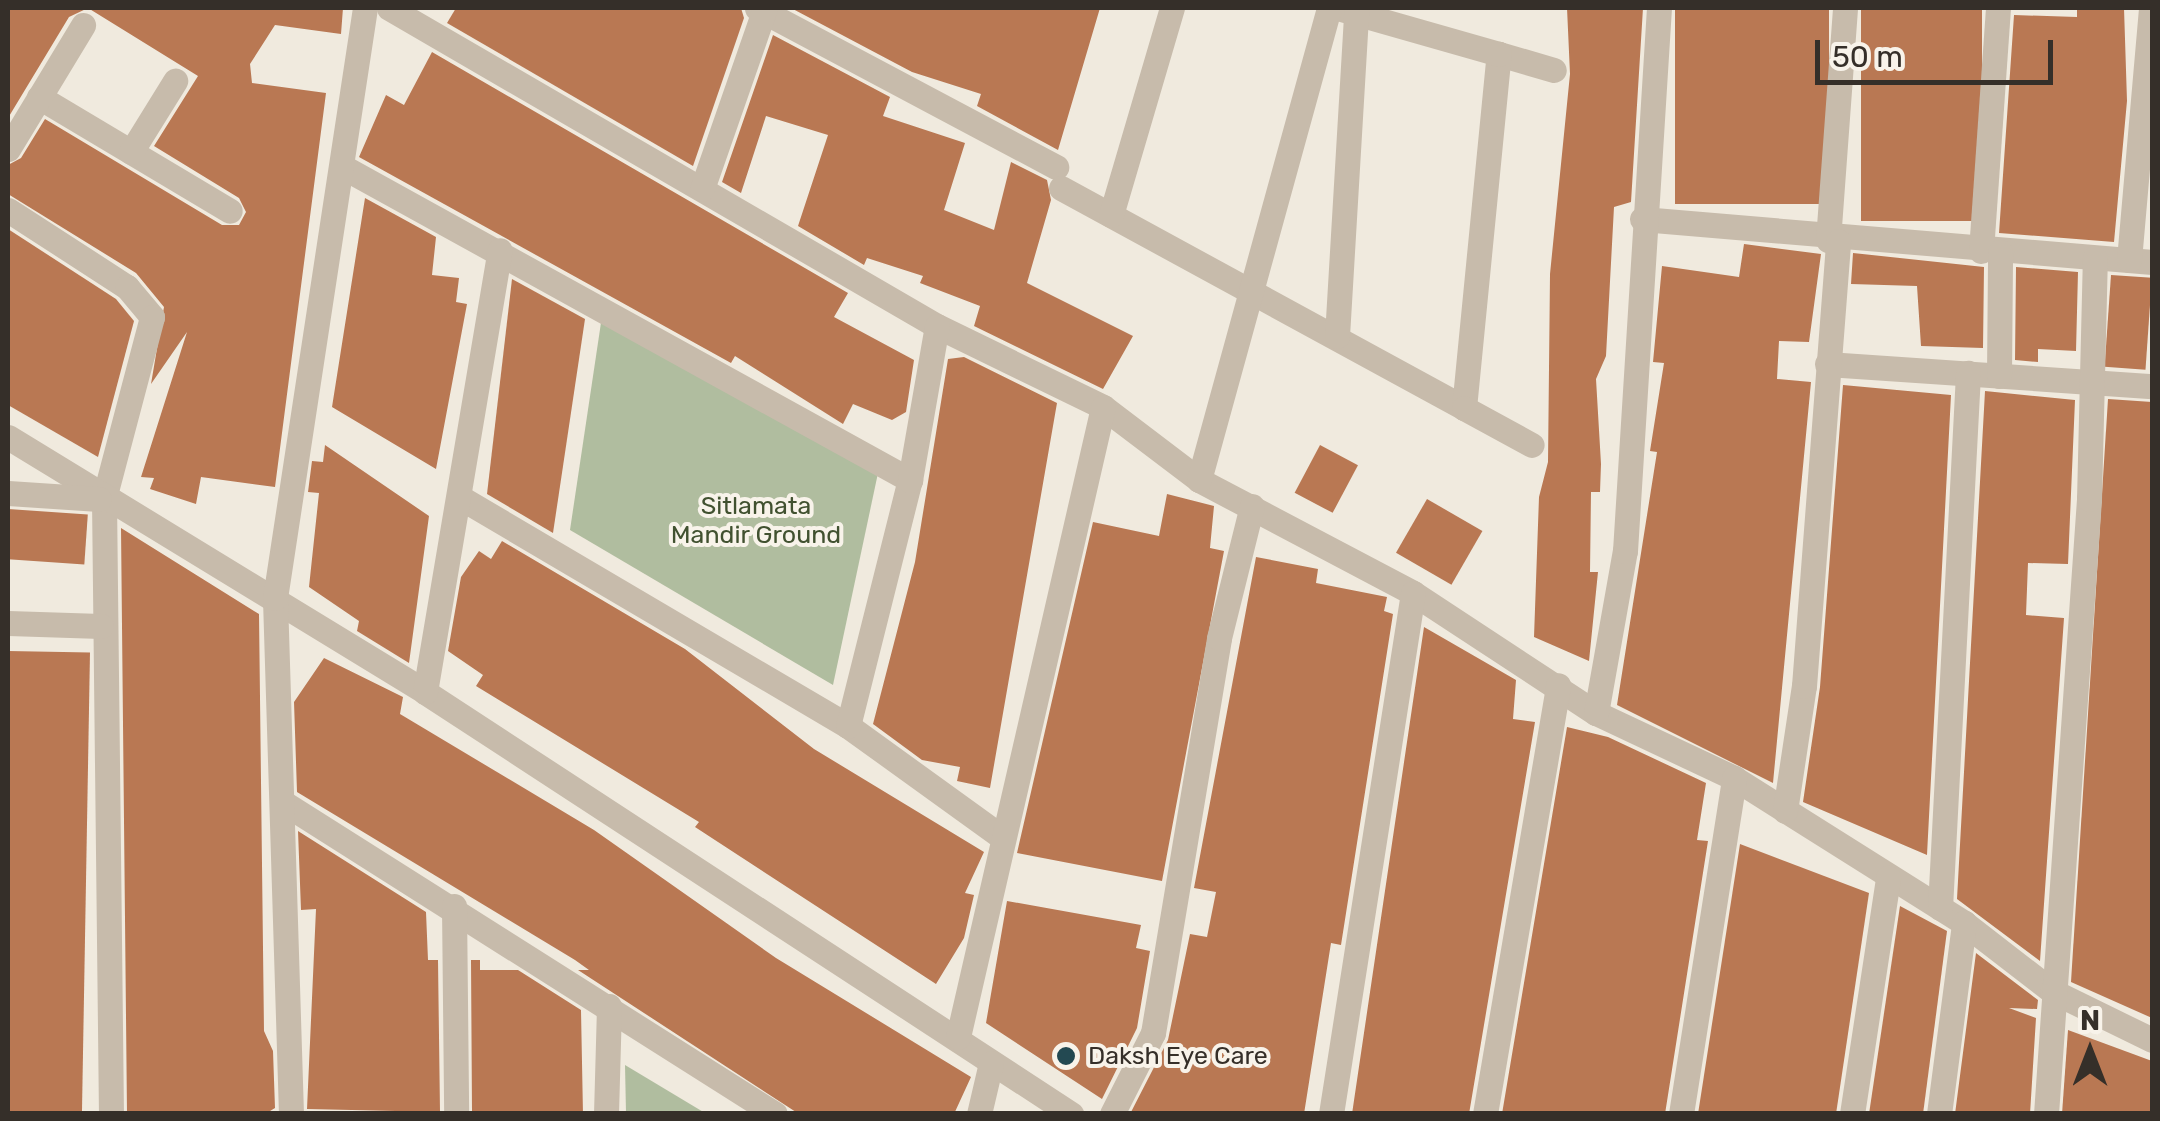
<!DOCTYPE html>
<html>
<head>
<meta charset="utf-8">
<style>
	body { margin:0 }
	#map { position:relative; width:2160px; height:1121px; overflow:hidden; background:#f0eade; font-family:Rubik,sans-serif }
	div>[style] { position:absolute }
	.green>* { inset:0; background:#b0bd9f }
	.building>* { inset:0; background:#b97853; transform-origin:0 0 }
	.street>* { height:25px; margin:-12.5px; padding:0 12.5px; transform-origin:12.5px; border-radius:12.5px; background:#c7bbab }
	.dots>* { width:28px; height:28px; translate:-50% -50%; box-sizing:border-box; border:5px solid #f8f3ea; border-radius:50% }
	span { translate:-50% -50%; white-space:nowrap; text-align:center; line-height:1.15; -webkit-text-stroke:8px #f8f3ea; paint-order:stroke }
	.park-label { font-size:25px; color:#415130 }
	.poi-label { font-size:25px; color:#352f29 }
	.left { translate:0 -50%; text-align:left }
	.frame { position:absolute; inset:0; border:10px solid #352f29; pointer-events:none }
	.north { position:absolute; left:2040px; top:1001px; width:100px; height:100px; -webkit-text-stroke:8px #f8f3ea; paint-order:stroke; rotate:0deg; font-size:28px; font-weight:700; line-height:40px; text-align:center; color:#352f29 }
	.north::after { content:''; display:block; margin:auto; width:35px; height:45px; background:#352f29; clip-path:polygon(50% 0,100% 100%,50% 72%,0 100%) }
	.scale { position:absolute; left:1815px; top:40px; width:238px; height:45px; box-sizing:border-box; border:5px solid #352f29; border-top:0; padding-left:12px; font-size:30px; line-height:35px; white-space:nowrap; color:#352f29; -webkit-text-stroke:8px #f8f3ea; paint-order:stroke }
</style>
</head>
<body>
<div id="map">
	<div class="green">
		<i style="clip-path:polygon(602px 316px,878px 473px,833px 685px,570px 530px)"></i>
		<i style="clip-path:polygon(625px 1065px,705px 1113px,626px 1113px)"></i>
	</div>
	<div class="building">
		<i style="clip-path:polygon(8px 8px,343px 8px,341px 34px,275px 25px,250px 64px,252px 83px,326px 93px,275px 487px,201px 477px,196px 504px,150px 489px,154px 478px,141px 477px,187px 332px,151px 384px,164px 307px,136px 273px,8px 194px,8px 165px,21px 158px,45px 119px,222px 225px,239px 225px,246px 212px,239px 198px,154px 146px,198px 76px,88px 8px,69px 17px,8px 118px)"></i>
		<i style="clip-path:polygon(456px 8px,741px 8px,744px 18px,693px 166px,447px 23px)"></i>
		<i style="clip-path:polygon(791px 8px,1100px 8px,1058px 150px,977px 106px,981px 94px,912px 72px)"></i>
		<i style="clip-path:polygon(1567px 8px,1643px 8px,1631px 202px,1614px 207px,1606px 356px,1596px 379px,1601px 464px,1600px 492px,1591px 492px,1590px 572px,1598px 572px,1589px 661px,1534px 637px,1539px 497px,1548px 462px,1550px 274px,1570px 74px)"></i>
		<i style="left:1675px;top:8px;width:154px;height:196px"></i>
		<i style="left:1861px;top:8px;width:121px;height:213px"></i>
		<i style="clip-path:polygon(2077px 8px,2124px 8px,2127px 101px,2114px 242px,1999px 233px,2014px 15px,2077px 17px)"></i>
		<i style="clip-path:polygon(773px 35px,890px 97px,883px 116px,965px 143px,944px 210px,994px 230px,1011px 162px,1047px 180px,1051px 200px,1027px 283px,1133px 336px,1103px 389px,974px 326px,980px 306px,920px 283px,923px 276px,867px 258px,864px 265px,798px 226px,828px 135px,766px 116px,741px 193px,722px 182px)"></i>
		<i style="clip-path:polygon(432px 52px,848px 293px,834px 317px,914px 360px,906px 412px,892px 420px,853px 404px,843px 424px,735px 356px,731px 363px,359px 157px,386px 95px,404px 105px)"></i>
		<i style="clip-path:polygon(365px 198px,436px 237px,432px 275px,459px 278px,456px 302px,467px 304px,436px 469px,332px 407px)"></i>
		<i style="clip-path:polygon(8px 229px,116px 299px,134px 321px,98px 457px,8px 405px)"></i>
		<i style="clip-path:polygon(1744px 244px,1821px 254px,1809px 342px,1779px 341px,1777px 379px,1811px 382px,1773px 783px,1617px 705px,1657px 452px,1650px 451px,1664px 363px,1653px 362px,1662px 266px,1739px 277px)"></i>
		<i style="clip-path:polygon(1853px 253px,1984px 267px,1983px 348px,1921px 346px,1917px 286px,1851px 284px)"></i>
		<i style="clip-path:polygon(2016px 267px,2078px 272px,2076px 351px,2038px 349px,2038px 362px,2015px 360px)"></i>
		<i style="left:2111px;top:275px;width:41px;height:92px;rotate:4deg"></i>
		<i style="clip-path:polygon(512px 279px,585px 319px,553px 533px,487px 494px)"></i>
		<i style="clip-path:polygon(964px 357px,1057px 403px,990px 788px,957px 781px,960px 767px,922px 760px,873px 724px,915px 562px,948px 359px)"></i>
		<i style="clip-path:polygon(1843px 385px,1951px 395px,1927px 855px,1803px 802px,1820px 687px)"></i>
		<i style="clip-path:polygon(1985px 391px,2075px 400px,2068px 564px,2028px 563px,2026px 615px,2064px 618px,2040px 961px,1957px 899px)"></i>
		<i style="clip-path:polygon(2108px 399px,2152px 402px,2152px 1018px,2071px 982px)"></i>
		<i style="clip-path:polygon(325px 445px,429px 516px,409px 663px,357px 631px,359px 621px,309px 587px,319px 493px,308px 492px,312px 461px,323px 462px)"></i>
		<i style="left:1320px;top:445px;width:43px;height:54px;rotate:28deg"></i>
		<i style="clip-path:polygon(1167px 494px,1214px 506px,1210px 548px,1224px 551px,1162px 881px,1017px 853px,1093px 522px,1159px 536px)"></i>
		<i style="left:1427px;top:499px;width:64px;height:62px;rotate:30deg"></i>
		<i style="left:8px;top:509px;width:80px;height:50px;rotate:4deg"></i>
		<i style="clip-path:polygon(121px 528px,259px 614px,264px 1031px,273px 1051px,275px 1108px,265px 1114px,127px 1114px)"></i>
		<i style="clip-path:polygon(502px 541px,685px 649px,814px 749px,984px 852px,965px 893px,974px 895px,964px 938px,936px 984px,695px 827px,699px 822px,476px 686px,483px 675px,448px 651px,461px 577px,479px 551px,491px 559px)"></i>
		<i style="clip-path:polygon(1256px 557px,1318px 569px,1316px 583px,1387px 597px,1384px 611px,1393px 614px,1341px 945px,1331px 943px,1304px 1114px,1130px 1114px,1168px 1040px,1190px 934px,1207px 937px,1216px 892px,1194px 888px)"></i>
		<i style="clip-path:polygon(1424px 627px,1516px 680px,1513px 719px,1535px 722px,1469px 1114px,1352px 1114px)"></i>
		<i style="left:8px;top:651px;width:82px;height:463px;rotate:1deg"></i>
		<i style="clip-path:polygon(324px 658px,403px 697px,400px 714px,594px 830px,776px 958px,971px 1077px,954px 1114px,799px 1114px,578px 970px,589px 970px,575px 960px,297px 792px,294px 702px)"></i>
		<i style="clip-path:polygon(1567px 727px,1608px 737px,1706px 783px,1697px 840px,1708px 841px,1665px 1114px,1502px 1114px)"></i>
		<i style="clip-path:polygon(298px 831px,426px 912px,428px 960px,438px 960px,440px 1112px,307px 1109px,316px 909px,301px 910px)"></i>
		<i style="clip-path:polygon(1740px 844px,1869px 893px,1836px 1114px,1698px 1114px)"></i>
		<i style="clip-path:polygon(1007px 901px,1141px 925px,1136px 948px,1150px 951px,1137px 1028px,1102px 1099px,986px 1023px)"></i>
		<i style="clip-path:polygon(1900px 906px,1947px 931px,1923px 1114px,1869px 1114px)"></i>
		<i style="clip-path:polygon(1976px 953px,2038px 1000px,2037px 1009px,2009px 1008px,2036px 1018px,2030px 1114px,1955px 1114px)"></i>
		<i style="clip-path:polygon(471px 960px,480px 960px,480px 970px,518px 970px,581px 1010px,583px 1114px,472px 1112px)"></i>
		<i style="clip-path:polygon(2068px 1030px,2152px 1061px,2152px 1112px,2062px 1114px)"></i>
	</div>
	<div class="street">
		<i style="left:389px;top:8px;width:634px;rotate:30.13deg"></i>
		<i style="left:937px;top:326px;width:185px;rotate:26deg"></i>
		<i style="left:1103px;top:407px;width:121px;rotate:37.2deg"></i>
		<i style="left:1199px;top:480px;width:242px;rotate:27.8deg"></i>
		<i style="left:1413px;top:593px;width:219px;rotate:33.3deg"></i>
		<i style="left:1596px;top:713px;width:153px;rotate:25.2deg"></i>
		<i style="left:1734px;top:778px;width:272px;rotate:32.2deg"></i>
		<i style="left:1964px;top:923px;width:111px;rotate:37.7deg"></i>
		<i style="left:2052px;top:991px;width:111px;rotate:26.1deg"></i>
		<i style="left:757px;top:8px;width:339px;rotate:28deg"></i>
		<i style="left:1499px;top:54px;width:57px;rotate:16.2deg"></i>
		<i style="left:39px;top:97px;width:222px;rotate:30.8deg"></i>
		<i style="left:8px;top:149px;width:145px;rotate:-58.8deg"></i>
		<i style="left:131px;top:152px;width:84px;rotate:-58.2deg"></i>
		<i style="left:343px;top:167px;width:648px;rotate:28.9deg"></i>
		<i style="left:1061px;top:188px;width:459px;rotate:28.6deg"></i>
		<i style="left:1464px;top:408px;width:356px;rotate:-84.4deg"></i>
		<i style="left:1499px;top:54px;width:167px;rotate:-164.1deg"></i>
		<i style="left:702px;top:189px;width:192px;rotate:-70.8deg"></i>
		<i style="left:8px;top:210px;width:142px;rotate:32.9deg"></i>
		<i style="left:127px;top:287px;width:39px;rotate:50deg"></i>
		<i style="left:152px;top:317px;width:188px;rotate:104.8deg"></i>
		<i style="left:104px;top:499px;width:615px;rotate:89.35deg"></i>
		<i style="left:1111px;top:215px;width:216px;rotate:-73.6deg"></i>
		<i style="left:1642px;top:219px;width:512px;rotate:4.82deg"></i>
		<i style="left:1828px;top:240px;width:233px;rotate:-85.8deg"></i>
		<i style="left:1981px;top:251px;width:244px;rotate:-86deg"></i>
		<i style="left:2129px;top:260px;width:253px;rotate:-85deg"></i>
		<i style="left:1337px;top:336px;width:324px;rotate:-86.6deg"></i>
		<i style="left:1827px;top:364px;width:326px;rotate:3.9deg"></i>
		<i style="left:1999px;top:376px;width:124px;rotate:-89.5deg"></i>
		<i style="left:1464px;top:408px;width:77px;rotate:28.6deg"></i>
		<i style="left:8px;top:437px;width:489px;rotate:31.4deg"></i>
		<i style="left:425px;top:692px;width:772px;rotate:33.15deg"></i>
		<i style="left:1199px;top:480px;width:490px;rotate:-74.6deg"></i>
		<i style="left:8px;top:493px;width:91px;rotate:3.8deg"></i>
		<i style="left:461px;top:498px;width:449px;rotate:30.5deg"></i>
		<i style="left:848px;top:726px;width:186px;rotate:35.8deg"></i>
		<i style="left:8px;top:623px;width:93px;rotate:1.8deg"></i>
		<i style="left:425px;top:692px;width:448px;rotate:-80.4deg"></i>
		<i style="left:1596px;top:713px;width:165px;rotate:-79.9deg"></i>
		<i style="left:1625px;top:551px;width:544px;rotate:-86.42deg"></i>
		<i style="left:848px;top:726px;width:254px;rotate:-75.9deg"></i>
		<i style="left:910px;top:480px;width:156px;rotate:-80.1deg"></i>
		<i style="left:284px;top:803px;width:581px;rotate:32.35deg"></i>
		<i style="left:1785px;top:811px;width:126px;rotate:-81.4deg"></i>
		<i style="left:1804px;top:686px;width:446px;rotate:-85.6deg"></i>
		<i style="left:454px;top:906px;width:208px;rotate:89.4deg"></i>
		<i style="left:1940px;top:908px;width:536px;rotate:-87deg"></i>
		<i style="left:958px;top:1037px;width:646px;rotate:-77.04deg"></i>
		<i style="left:291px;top:1114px;width:516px;rotate:-91.78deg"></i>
		<i style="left:275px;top:598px;width:597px;rotate:-81.33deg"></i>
		<i style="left:606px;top:1114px;width:108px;rotate:-88.4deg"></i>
		<i style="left:979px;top:1114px;width:52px;rotate:-76.8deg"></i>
		<i style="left:1112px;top:1114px;width:91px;rotate:-63.2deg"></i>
		<i style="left:1153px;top:1033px;width:400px;rotate:-80.5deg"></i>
		<i style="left:1219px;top:638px;width:136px;rotate:-76deg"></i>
		<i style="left:1331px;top:1114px;width:527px;rotate:-81.06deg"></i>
		<i style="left:1485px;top:1114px;width:435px;rotate:-80.3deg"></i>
		<i style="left:1681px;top:1114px;width:340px;rotate:-81deg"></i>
		<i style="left:1852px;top:1114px;width:239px;rotate:-81.3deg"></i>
		<i style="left:1939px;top:1114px;width:193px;rotate:-82.5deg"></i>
		<i style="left:2046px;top:1114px;width:617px;rotate:-86deg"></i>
		<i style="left:2089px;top:499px;width:241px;rotate:-88.6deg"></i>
	</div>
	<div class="dots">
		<i style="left:1066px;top:1056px;background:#234952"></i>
	</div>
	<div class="park-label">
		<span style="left:756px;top:521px">Sitlamata<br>Mandir Ground</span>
	</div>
	<div class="poi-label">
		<span class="left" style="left:1088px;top:1056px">Daksh Eye Care</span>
	</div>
	<div class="frame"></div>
	<div class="north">N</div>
	<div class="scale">50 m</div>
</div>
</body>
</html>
